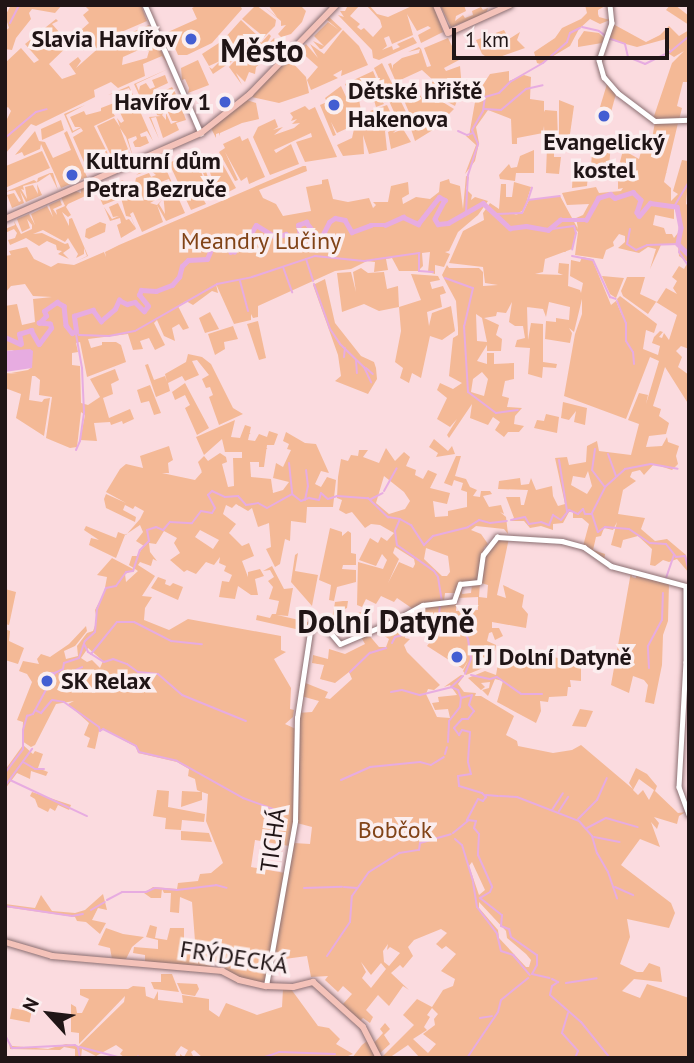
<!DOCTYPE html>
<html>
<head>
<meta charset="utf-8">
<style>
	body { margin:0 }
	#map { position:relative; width:694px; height:1063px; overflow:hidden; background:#fbdbdf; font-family:"PT Sans",sans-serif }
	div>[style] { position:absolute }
	.green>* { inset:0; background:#f4b996; transform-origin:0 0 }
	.water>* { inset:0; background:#e7ace1 }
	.stream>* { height:2px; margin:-1px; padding:0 1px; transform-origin:1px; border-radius:1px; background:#e7ace1 }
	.river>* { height:4.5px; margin:-2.25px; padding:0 2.25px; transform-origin:2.25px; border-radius:2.25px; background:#e7ace1 }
	.roads { filter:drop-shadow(0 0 2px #8b6f72) drop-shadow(0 0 2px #8b6f72) }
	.minor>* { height:4.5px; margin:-2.25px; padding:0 2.25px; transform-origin:2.25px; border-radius:2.25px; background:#fff }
	.major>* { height:6px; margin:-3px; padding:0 3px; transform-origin:3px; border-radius:3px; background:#f4c2b9 }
	.dots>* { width:19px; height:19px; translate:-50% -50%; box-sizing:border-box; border:4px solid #fbeeef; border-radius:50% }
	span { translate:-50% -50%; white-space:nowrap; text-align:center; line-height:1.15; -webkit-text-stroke:7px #fbeeef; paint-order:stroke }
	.poi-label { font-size:24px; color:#201516; font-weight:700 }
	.right { translate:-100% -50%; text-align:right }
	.left { translate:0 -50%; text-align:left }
	.park-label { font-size:24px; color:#814317 }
	.street-label { font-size:24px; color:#201516 }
	.district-label { font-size:32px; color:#201516; font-weight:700 }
	.frame { position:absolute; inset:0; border:7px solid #201516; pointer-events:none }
	.north { position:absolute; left:14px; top:979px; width:70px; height:70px; -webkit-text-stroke:5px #fbeeef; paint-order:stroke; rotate:297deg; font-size:19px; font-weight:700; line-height:28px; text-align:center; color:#201516 }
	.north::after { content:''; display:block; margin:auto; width:24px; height:32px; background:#201516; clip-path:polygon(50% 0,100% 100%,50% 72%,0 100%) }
	.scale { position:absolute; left:452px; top:28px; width:217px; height:32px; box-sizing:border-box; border:4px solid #201516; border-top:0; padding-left:9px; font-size:21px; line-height:24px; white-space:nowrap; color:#201516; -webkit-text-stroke:5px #fbeeef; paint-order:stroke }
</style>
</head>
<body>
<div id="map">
	<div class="green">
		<i style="clip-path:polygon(11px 5px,62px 5px,55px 13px,32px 9px,29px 13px,31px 19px,16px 38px,12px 50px,5px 49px,5px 31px,9px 28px,5px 16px)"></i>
		<i style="clip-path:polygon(evenodd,84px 5px,141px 5px,147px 21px,112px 36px,106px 41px,105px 49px,109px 49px,107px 43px,149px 25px,167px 63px,162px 56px,143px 64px,145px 76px,118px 88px,111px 82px,94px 90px,95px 97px,36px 126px,31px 124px,5px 154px,5px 123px,11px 111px,8px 107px,5px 109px,5px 63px,21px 48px,34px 63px,39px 60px,25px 44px,56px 19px,58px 21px,52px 24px,68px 42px,71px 38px,73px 41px,49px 64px,62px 79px,76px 74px,69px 64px,78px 57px,81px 61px,76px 68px,102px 45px,92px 50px,89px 47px,95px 41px,87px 46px,85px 43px,88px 37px,75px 48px,73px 46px,81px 30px,89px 23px,83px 15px,89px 10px,84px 5px,143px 48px,149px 51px,147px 58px,122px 65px,123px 57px,143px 48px)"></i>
		<i style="clip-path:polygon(198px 5px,240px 5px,242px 9px,212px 43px,187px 55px,178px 55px,168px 32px,197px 19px,192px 8px)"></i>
		<i style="clip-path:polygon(256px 5px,276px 20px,275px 26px,264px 37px,242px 19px)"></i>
		<i style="clip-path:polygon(262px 5px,277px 17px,268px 5px,300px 5px,306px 11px,302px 22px,291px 34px,281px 37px,278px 34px,286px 25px,281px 26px,281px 21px)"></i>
		<i style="clip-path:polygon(evenodd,348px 5px,369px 5px,377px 14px,388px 17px,414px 5px,433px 5px,443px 32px,421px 43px,418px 35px,431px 28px,428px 26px,417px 31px,407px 14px,413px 35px,392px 44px,389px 36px,384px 38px,387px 46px,382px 50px,392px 46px,393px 50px,400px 47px,397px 44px,413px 37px,417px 43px,379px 60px,373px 58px,372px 50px,338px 15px,344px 17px,340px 11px,345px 11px,348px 5px,359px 6px,367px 6px,380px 20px,382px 27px,373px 37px,364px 28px,361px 30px,357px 27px,360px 24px,350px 16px,359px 6px)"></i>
		<i style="clip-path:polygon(440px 5px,464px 5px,466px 11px,456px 16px,455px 21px,463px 15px,465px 18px,473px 15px,472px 11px,481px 7px,483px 10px,488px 8px,486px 14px,451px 27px)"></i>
		<i style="clip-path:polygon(585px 5px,607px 5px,598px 10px,598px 14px,599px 17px,610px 20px,600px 24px,590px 19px,579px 29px,570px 46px,540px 64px,537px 63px,534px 52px,555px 38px,562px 28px,581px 19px,587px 13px)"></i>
		<i style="clip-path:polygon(670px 5px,675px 5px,689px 16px,689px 25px,666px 10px)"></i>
		<i style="clip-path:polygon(329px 17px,342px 29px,322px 49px,320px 49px,313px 41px,324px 46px,314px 36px,328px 22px,339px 30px,327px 20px)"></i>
		<i style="clip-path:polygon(241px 20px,261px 39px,261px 43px,269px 34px,271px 36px,265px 47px,274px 38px,276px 41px,274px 52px,256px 67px,255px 74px,249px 72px,245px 82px,236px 73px,242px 85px,229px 67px,239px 56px,223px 40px)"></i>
		<i style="clip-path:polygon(613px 24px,646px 42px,660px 35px,669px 26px,679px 36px,689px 30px,689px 82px,683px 82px,677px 106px,682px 108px,679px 120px,653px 119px,672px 63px,684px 51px,674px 57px,666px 52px,670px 51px,666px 39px,637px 47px,607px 39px)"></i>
		<i style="clip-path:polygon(343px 30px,359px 46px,368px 65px,341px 76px,342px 70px,333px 75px,338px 78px,311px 90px,307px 80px,318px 67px,300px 51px,306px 44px,318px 58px,310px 44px,324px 54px)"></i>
		<i style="clip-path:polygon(504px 30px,509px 39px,520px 32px,517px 40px,525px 48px,491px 60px,482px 54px,476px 40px)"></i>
		<i style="clip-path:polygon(584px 31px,599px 33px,604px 38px,602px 43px,578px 47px,578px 40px)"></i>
		<i style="clip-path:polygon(448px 38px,459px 60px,444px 68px,446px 71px,460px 66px,462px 88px,455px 106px,442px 99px,441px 101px,454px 109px,438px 125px,423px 113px,411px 117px,403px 98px,417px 91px,425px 102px,435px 91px,431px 83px,434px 81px,422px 70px,396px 82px,388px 64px,391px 63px,393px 69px,393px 65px,402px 58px,419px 53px,420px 49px,408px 52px,419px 47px,421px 49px,427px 67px,431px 66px,424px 48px)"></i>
		<i style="clip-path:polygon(222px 41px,237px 58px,213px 74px,209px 67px,212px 69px,220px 61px,209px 66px,202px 54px)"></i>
		<i style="clip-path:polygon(288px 58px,306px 77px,309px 93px,279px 103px,252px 97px)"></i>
		<i style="clip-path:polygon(198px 60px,209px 85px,188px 93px,189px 88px,185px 79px,182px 80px,181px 68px)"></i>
		<i style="clip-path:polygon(382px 63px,409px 118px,399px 123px,374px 68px)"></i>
		<i style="clip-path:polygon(168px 69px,136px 84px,139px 91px,140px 86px,146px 83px,150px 89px,155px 87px,152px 80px,165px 75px,168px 83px,153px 90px,158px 104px,164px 102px,160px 93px,172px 87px,177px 96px,180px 95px,177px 99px,174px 95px,162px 104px,166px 110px,162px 115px,166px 120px,166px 113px,171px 124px,178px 121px,172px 121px,168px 112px,180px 109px,179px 106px,184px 104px,181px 106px,186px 120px,176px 123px,179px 130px,163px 138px,156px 117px,151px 118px,159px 139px,149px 117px,161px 116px,157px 115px,154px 105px,147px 112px,134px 84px)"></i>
		<i style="clip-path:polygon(373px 71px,380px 88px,376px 92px,384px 104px,376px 107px,372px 93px,359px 99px,363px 123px,370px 124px,373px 118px,370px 111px,387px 105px,396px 124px,385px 131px,387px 150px,369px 154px,363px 135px,364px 154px,343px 156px,337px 145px,352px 138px,354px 129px,350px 127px,337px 133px,331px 122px,336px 135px,333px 136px,320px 105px,327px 102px,325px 98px,341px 86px,348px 101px,352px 100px,345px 84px)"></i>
		<i style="clip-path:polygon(509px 71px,509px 81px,524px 75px,531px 77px,530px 99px,544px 101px,544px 112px,545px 110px,557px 111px,558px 139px,545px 144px,544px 126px,543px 133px,517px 138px,517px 144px,512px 144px,511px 119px,488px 110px,476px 127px,479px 143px,475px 161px,465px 174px,476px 145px,466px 136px,469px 136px,475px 102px,468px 95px,477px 94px,490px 74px)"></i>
		<i style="clip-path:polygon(607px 84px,616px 94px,611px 112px,600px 107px)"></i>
		<i style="clip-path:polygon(129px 86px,153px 141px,147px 131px,140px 134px,141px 137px,146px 136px,149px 143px,140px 147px,135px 147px,133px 142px,137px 139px,136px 136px,128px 139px,133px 157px,126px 137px,120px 128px,131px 157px,124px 160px,130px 157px,128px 153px,119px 156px,115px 161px,122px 161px,115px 164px,97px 126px,114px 118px,120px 127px,117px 118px,121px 123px,124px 121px,117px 106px,113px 113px,115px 116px,94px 126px,113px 164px,104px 150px,96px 153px,102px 154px,106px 161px,103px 164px,92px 169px,88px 160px,93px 158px,91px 155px,85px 158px,87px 169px,73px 137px,83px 131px,81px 128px,72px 133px,64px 114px,85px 105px,66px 115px,73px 131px,81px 127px,75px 127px,70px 117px,84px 111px,86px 115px,101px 111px,101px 108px,114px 103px,114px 97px,127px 92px,132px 102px,124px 106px,132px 112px,130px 107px,136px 103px,129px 88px,108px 95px)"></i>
		<i style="clip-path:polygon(247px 100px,256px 103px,259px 119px,242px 123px,220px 133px,220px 136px,219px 133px,216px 134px,216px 138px,211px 128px)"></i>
		<i style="clip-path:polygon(559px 100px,574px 106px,570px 134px,559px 138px)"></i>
		<i style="clip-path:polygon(305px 106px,309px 110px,315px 107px,337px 157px,305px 162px,296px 142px,312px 137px,311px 133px,274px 150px,276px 153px,291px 144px,299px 164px,270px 175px,253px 137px,258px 127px,275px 119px,278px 127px,273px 130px,283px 127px,274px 135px,294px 128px,300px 123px,292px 124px,297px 119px,291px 121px,293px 117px,290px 113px)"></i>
		<i style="clip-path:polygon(423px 116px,436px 128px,415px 141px,410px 126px,420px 121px,408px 122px)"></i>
		<i style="clip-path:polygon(61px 120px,64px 130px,42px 140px,41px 129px)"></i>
		<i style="clip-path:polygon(evenodd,655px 122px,678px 123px,664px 182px,671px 188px,671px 201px,678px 194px,673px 191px,682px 160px,688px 161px,689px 166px,686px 204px,689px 206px,689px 349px,681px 346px,676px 351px,682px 357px,678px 367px,689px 375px,689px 405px,665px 367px,653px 406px,661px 409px,659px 416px,669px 423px,666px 434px,649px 436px,646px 447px,662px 446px,667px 437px,668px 442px,679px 446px,676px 456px,678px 464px,672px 470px,654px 464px,644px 475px,640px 470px,632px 472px,630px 477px,636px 481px,623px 490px,618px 514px,645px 518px,641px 529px,655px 541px,667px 539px,686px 555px,689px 573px,677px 559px,669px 562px,663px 560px,655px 566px,650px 565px,652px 549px,638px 536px,623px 540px,621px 548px,611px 545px,617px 522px,613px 530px,604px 528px,601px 536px,596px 537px,593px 550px,605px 554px,604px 561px,583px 546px,589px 524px,582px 518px,573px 518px,573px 512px,569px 512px,563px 523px,553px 524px,553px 530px,541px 526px,530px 528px,524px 521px,511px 521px,514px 518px,506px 497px,520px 497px,521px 505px,524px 505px,528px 490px,498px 489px,499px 481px,520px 478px,521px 485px,529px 484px,531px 478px,536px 490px,552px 486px,553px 496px,558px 506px,565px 504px,555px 458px,567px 457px,569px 465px,586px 462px,587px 446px,597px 441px,599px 451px,631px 455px,639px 424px,628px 420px,639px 393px,648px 395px,646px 404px,659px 361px,650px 357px,626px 419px,564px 396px,575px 334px,582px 314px,582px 299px,574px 332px,569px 328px,572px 333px,570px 343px,545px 339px,546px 321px,556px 322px,556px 318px,569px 320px,570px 307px,549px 302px,546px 317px,543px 309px,527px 307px,528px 340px,531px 323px,543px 324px,543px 362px,557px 364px,556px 368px,543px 367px,542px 378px,528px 374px,530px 348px,515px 347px,517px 340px,525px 338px,523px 326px,515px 326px,509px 322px,512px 302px,506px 313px,497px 312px,496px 316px,484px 318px,499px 325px,496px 335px,502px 339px,501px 351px,487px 351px,487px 345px,477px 361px,487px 364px,487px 353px,494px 353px,494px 364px,514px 363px,514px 379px,505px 381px,502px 396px,509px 398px,507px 407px,522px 408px,515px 416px,514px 424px,524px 426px,519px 432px,508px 432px,504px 437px,495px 430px,500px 422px,493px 417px,488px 425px,470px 418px,472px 404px,449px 438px,447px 435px,457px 419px,450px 427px,437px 419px,447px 398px,437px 390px,440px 383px,453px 389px,462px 383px,449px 376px,453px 338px,458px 335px,458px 328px,456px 301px,442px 275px,447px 265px,449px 268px,479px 268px,483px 272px,483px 286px,498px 285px,485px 283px,483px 267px,449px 263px,463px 231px,484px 220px,483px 213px,490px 203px,499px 209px,501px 184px,506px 184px,506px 197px,512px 197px,514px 182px,531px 187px,524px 210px,514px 215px,523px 213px,529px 200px,560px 196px,578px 229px,576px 218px,583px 215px,589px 204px,567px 205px,562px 193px,596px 187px,599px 193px,621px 191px,623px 188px,618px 189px,618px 182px,627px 167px,620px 162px,623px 150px,639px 159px,642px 148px,650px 150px,655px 122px,674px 206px,681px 229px,674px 238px,672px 234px,666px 234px,664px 228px,653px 225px,655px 215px,674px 219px,674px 206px,655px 122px,576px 230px,578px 232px,575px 255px,603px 259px,606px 250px,614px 246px,613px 242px,619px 234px,625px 236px,625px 242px,618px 248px,639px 253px,648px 247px,656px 249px,650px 269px,661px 245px,678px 245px,679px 256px,688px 262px,684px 269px,679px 266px,672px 277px,677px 281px,673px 288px,677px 294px,666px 288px,657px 302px,640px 294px,645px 277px,627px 277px,621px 291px,623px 296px,648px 314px,656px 302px,677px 315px,669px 340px,664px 333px,662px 338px,659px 337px,663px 332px,660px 331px,654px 337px,652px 343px,660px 346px,658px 355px,643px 349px,646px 330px,654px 333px,657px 324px,620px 296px,617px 299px,623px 318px,616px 301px,611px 305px,592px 259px,582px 257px,580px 262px,571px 260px,570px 276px,583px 283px,581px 293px,580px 290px,568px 286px,569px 264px,559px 263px,558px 273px,563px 275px,535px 274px,543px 272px,545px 259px,572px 249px,576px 230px,655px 122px,476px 314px,482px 318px,487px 342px,477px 341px,476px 314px,655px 122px,482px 372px,488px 379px,484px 396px,471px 392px,473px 379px,482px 372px,655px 122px,588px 471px,592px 486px,587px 494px,571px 485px,573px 476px,585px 478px,588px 471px)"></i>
		<i style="clip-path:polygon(402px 125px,393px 133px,403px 129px,411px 142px,391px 149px,388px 132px)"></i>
		<i style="clip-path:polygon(35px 131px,39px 141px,45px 142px,53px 158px,71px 150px,64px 133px,67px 131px,87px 177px,61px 188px,41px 144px,40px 149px,24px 156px,22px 152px,15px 155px)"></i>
		<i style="clip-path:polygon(240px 136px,242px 141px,248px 138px,265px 177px,249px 184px,247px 177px,241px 181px,225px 152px,238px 180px,235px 181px,219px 152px,225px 148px,223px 144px)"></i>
		<i style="clip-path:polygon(605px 143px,611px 143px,609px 167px,601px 179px,590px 180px,592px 153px,599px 152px)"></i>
		<i style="clip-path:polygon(554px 144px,554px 157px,561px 157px,559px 174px,546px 173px,547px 147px)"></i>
		<i style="clip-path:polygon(534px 150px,534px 173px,516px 173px,515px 181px,500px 179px,499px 175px,509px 164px,511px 168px,517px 167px,520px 156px)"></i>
		<i style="clip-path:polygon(42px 151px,50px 168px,5px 188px,6px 166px)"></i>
		<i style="clip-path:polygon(190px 153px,192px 157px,196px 155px,197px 163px,203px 161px,212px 191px,198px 163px,209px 194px,202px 197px,206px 204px,191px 210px,169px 163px)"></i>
		<i style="clip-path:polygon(217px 154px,236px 188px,219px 197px,205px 159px)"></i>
		<i style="clip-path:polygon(evenodd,162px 160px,176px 192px,167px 197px,177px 195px,185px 213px,166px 221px,157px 205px,163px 222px,142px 232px,133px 212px,130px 214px,136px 229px,121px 238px,117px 225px,121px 223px,120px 218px,110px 221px,104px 207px,112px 219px,119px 216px,113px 217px,109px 207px,118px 203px,126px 220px,129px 219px,135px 227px,131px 217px,126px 216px,121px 198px,103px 205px,97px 192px,94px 192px,68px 204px,66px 207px,71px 215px,68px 217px,62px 212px,69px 226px,69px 219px,72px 218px,88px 256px,77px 261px,87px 256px,84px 248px,84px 254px,76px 258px,78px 254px,68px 238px,65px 242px,43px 230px,33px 234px,42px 233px,65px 244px,68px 243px,70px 248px,63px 253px,69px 259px,58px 254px,62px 251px,57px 250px,56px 245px,47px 241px,39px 246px,26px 238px,10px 245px,8px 240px,15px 238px,17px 233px,14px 229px,5px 233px,5px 229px,15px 225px,14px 221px,21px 234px,32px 229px,32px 225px,27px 219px,30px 228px,22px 232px,17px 219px,29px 214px,35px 225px,31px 214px,47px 206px,53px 217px,49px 205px,60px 200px,62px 205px,53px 209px,57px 215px,56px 210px,65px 206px,61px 197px,75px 191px,81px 193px,81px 189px,96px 183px,102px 198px,106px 197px,108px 195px,104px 196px,100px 187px,124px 180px,111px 187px,111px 195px,116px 192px,114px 188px,128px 182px,130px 185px,135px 183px,136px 178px,149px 173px,151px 177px,156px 175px,150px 170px,136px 175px,158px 161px,162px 170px,159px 172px,163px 172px,162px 160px,169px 179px,174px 192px,167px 195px,171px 191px,167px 181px,157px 186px,163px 192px,165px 214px,159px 204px,162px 200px,157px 205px,150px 203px,159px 198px,155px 184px,169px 179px)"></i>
		<i style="clip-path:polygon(303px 166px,306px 166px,307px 171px,259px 190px,263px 198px,276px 204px,283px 216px,311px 211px,306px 187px,322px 184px,322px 180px,328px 179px,333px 199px,348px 202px,369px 198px,373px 208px,376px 205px,373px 202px,388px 202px,391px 186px,408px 182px,409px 194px,402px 198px,403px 204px,416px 197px,430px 199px,439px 192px,440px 182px,449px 179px,450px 183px,460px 186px,463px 209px,466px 176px,469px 177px,466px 189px,472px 195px,471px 200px,475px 197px,488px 201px,478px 215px,458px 232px,449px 251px,445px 252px,450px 254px,444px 267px,435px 265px,435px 274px,428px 272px,430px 252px,422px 253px,423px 266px,418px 271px,399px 271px,392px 258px,386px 259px,388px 270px,374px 272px,375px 262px,367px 261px,351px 269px,335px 271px,258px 306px,258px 317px,253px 318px,251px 314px,251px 320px,234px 324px,216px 284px,218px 293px,212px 291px,193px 305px,186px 301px,178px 306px,189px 328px,183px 330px,179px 324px,172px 328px,175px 341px,164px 336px,157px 320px,154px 323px,165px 345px,155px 350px,149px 338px,140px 341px,143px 349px,133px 350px,128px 334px,88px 339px,91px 348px,102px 345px,102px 342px,116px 342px,121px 345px,126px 362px,87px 377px,80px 342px,76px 343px,78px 352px,72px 353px,72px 365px,80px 366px,81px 403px,88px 405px,100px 397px,90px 379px,115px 369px,119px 380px,111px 384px,113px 394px,103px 398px,109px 418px,130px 409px,134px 419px,123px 424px,122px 421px,111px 425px,110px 422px,94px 423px,97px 441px,80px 440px,85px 415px,81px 412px,77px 447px,70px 448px,46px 438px,52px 397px,39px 395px,40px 380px,35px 376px,32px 376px,29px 400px,42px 402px,44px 399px,50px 398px,44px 436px,16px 418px,21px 394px,5px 388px,5px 373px,18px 374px,11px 373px,28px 370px,32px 367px,31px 358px,12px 350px,5px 351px,5px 306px,17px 304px,22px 325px,35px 322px,33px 299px,52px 297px,33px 296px,25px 284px,11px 286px,5px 293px,5px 256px,11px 255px,9px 251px,27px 247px,34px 259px,51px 267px,58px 263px,74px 265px,104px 252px,106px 257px,105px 252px,119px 245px)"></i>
		<i style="clip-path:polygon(573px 170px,588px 175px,587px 186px,572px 188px)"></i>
		<i style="clip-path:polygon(50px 173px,53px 173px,58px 190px,50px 174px,38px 182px,23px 186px,24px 190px,21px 189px,27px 199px,25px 187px,33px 185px,38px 194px,37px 184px,42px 195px,26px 202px,20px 191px,24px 203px,12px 208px,7px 195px,14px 193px,19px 202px,21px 201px,15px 190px,5px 192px,34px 180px,37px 182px,38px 178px)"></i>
		<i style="clip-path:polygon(100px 222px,106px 224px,105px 232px,89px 239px,85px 237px,86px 229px)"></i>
		<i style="clip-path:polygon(361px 268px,368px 273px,384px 272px,387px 289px,398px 286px,399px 307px,421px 300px,411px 274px,438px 276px,440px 280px,430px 282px,432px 289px,443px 286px,446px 293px,440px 295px,442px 307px,427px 312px,429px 326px,432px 313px,451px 306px,455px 331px,442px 340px,430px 336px,421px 378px,412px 373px,409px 383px,400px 378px,403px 368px,395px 362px,401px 331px,399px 307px,379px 311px,364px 304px,342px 312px,337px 273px,351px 272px,356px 292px,353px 272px)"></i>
		<i style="clip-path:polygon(602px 276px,624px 278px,616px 298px,610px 294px)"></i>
		<i style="clip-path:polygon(325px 279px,335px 323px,361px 356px,374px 362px,376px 368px,377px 379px,368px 394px,335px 381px,341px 376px,338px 355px,313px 285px)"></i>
		<i style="clip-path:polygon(210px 312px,219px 329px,205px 333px,199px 318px)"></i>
		<i style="clip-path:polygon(258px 321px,266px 358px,259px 360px,247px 324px)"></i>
		<i style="clip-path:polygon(233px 326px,238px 339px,224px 342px,225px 349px,215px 355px,208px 334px)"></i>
		<i style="clip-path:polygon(188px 354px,202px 357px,211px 364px,233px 408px,243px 414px,219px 425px,209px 397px,213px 395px,210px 387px,206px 388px,202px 379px,209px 375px,197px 360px,192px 361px,199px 375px,185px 381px,182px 376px,168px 383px,170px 391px,156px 397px,145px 365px,148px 364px,154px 380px,165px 376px,167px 382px,165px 374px,186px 362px)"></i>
		<i style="clip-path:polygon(185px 383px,209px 428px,197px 435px,185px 408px,190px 405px,185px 395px,175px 400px,172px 392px)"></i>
		<i style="clip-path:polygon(150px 385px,161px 413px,154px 415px,149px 401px,141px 403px,137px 390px)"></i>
		<i style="clip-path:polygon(563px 402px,587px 408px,585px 425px,574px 422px,576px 411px,569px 420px,561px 418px)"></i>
		<i style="clip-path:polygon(546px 414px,559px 417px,557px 433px,534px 428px,537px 420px,544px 421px)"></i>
		<i style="clip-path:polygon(evenodd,235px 420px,231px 437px,240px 438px,245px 425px,251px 427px,248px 440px,255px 441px,259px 434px,267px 437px,269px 431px,278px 434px,274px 445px,267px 445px,264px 467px,259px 467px,259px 462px,250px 462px,251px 477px,271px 479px,273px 493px,283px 490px,289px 482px,273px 478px,276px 463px,283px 467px,291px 450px,287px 449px,289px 444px,283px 441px,286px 432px,305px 443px,316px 444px,329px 473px,321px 471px,315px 484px,321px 487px,327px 477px,336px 480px,333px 507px,307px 507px,306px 523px,291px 521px,290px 541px,285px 539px,280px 564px,275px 567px,266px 549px,271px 547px,269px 523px,258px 527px,252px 508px,248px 511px,236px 504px,232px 508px,226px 505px,223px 514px,236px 524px,229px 533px,242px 546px,249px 543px,254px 556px,242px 561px,248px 577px,248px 572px,260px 569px,264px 576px,255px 579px,258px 595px,251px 595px,238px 586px,235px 599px,219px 597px,222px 581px,229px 582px,232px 575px,224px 571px,226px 566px,219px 563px,220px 557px,214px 565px,206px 562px,196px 574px,187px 570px,184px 572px,170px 560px,180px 553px,174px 543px,177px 538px,164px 531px,156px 544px,149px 543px,150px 552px,157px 561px,153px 559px,151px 566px,140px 562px,138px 565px,155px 576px,142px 596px,152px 597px,145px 608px,144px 620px,169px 630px,188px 619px,281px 636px,281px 650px,286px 652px,274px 659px,291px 688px,290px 709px,294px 710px,293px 717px,285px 724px,296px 729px,297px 713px,312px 712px,319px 701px,301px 696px,303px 682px,328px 692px,325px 698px,330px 699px,352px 679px,349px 672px,335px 683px,320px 679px,324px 665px,312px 663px,313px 655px,328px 659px,329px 649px,345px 654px,365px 644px,361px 637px,368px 634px,379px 647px,386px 647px,389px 639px,375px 630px,387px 626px,398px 632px,398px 629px,406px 633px,405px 638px,410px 639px,404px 645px,407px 652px,440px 685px,434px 690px,428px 689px,426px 694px,437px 717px,450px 718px,448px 709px,435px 710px,432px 703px,439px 702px,438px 697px,457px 695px,450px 685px,444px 687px,461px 675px,464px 676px,458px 684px,464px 692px,476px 693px,475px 696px,481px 696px,514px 716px,506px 735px,517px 741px,518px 746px,553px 753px,572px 750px,581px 745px,633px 789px,629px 783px,636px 768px,647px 774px,657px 786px,655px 791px,678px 813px,686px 812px,679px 816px,677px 824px,654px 817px,659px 823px,657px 829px,651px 822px,660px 847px,640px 839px,621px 865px,671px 903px,675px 913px,669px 928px,627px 919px,630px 937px,620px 964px,637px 972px,643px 972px,649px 963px,660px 967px,662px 982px,634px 979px,622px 991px,640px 998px,647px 984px,689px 998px,689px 1058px,420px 1058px,408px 1045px,389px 1058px,381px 1058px,414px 1025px,403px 1015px,417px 999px,432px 1007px,443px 990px,453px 986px,455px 979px,441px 971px,456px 954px,446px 946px,442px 949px,436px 944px,447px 933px,441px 929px,414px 940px,408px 947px,413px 956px,403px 968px,400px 965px,391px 973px,409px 990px,403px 986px,389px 1006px,378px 995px,366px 1010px,373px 1017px,370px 1023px,363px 1018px,359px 1022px,343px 1004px,352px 994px,343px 986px,338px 992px,325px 980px,328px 976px,311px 977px,307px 956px,270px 961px,264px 984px,238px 978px,212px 959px,210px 968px,145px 962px,145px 955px,133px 953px,134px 947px,158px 949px,158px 940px,146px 937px,150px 925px,157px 927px,155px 938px,167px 940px,170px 928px,184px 928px,184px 942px,190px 946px,202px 947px,202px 942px,195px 941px,192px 902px,180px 897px,179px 913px,170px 912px,171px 893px,164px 893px,162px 889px,161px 898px,151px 898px,144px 893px,153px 887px,177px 889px,178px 883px,198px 881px,200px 874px,211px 873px,223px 863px,206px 821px,208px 794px,202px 792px,202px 800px,181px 807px,182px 791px,201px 792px,197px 790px,195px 779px,188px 776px,189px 769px,177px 762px,138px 753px,136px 747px,103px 729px,99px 731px,95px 749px,87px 747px,90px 738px,84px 735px,89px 723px,68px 704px,74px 701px,56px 704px,35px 745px,31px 747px,22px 741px,23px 722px,17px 720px,32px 682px,27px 674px,19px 671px,23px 661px,39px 664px,37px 659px,41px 654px,50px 657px,69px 644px,86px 626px,87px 631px,75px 646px,64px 651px,66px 659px,78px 656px,77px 646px,87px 633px,93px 631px,97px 620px,95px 610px,104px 593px,107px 577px,97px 575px,112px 558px,135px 570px,125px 574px,126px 582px,138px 571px,129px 565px,132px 556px,137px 556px,144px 546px,136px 541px,143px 532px,140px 525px,125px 535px,116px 558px,89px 545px,91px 538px,99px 540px,84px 530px,86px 526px,116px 538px,118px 532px,126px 535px,140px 519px,144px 511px,135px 506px,133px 509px,125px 505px,123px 510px,136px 517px,135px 522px,106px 508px,104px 499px,106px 494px,126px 503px,106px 492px,120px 469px,126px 464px,143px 468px,140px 456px,169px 446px,173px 460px,168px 463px,169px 473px,162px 473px,195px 480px,202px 472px,198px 462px,204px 456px,208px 461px,220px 453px,226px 457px,227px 462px,222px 464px,228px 487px,234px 486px,233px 458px,242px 458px,242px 452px,225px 452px,222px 439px,204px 455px,196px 437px,235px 420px,200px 530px,219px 540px,213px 549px,195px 537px,200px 530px,235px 420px,88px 648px,103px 661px,100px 668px,92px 660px,87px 662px,81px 658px,88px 648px,235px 420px,639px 779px,654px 790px,649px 800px,643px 790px,638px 795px,633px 790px,639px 779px,235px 420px,297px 823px,312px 827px,310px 844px,294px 843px,297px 823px,235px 420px,255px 840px,289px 846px,285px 873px,251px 867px,255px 840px,235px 420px,472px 862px,485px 890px,479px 895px,469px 866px,472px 862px,235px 420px,479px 902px,506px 931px,507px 938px,526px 954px,531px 960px,529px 967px,526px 967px,499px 938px,498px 930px,479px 908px,479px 902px,235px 420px,388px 944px,387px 950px,390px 947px,400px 953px,389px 966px,384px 962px,383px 951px,388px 944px,235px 420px,361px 962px,371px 975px,381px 963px,386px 969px,371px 988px,362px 978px,366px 972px,361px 962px,235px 420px,432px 1008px,438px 1014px,434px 1019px,435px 1025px,423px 1034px,436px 1044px,428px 1053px,413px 1039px,427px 1030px,424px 1027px,430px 1017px,427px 1015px,432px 1008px)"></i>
		<i style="clip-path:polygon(434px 439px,448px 451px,452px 446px,455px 454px,436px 457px,438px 453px,429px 447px)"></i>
		<i style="clip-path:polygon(evenodd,386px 448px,395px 461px,404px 452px,410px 457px,406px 466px,416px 470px,415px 475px,423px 479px,428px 470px,437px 474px,430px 488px,450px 493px,447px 504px,433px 501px,435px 517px,448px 516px,448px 511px,467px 507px,467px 492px,461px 490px,463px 483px,454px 480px,452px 486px,444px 483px,456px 456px,461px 456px,455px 476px,466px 479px,470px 487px,477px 490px,473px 496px,480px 497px,481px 491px,490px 491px,492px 494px,483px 496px,489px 507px,501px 505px,504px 514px,500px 512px,506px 517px,508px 534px,504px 529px,476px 526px,471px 530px,481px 534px,488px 544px,484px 548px,478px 581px,461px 583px,456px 593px,445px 593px,444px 602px,413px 609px,397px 598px,394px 602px,381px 596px,376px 604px,366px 599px,362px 607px,357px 605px,358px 562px,383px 569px,387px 560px,382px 554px,376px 566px,359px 560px,370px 538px,378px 543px,381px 537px,387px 541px,394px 533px,380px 525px,371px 524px,365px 528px,352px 512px,346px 514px,339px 510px,342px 500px,337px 498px,338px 477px,341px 459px,348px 461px,351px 455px,358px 456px,359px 450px,368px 450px,363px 457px,379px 463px,386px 448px,384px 476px,404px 492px,410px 501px,405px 509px,389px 514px,376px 503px,384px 476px,386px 448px,395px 547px,414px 559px,415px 564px,413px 568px,399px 562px,388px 583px,399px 559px,393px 553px,395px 547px,386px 448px,426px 548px,448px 556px,450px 572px,447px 576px,442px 576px,424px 559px,426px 548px)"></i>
		<i style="clip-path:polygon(330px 528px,342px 532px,342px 536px,348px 531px,351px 533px,351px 553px,356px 554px,356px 565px,343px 565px,342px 569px,356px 570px,356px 582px,337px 587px,334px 601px,329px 600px,331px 585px,319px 580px)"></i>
		<i style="clip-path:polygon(509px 538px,497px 595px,506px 598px,503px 585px,524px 595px,522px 607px,528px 614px,526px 628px,492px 622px,492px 628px,499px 628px,503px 636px,495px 640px,492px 632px,489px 633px,487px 641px,496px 645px,495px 651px,487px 648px,484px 652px,489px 659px,488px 666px,466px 675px,463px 671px,468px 661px,463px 669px,427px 646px,434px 636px,432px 632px,428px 630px,417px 635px,394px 623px,424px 606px,456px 601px,456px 611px,478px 610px,478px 597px,458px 598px,458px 592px,461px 584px,462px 594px,471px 593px,472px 584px,480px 583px,479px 597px,487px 598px,488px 585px,481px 583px,484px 556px,497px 539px)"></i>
		<i style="clip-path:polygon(298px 553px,295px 571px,318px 575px,312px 606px,291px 582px,295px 555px)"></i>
		<i style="clip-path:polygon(272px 566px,284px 589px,293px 588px,288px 616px,277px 615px,308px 622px,309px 632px,256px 620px,257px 615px,270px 618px,272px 614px,276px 614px,279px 601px,269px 599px,273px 587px,268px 581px,274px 577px,270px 570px,263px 571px)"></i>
		<i style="clip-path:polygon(631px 572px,632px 577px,636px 578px,636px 574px,669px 584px,668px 621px,663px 635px,662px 665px,654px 704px,645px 702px,648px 685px,644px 680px,633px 676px,629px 693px,611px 685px)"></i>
		<i style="clip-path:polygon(158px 577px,166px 580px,165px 584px,170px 586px,173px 583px,183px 587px,178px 600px,151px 588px)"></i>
		<i style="clip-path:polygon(5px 589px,16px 592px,9px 625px,5px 624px)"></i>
		<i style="clip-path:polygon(343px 601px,348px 601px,347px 608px,336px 613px,339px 622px,327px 626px,320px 619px,333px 614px,335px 602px)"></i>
		<i style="clip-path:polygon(366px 610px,372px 613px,371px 619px,353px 627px,348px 617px)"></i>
		<i style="clip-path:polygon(5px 629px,10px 631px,9px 641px,24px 648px,18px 664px,5px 660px)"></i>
		<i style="clip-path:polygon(528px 652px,534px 653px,533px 661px,539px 665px,547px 656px,581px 662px,581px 681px,570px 680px,571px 687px,568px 687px,567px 696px,549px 697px,548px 702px,540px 701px,541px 711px,536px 723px,497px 702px,503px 681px,495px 679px,488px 696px,482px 690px,489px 688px,490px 682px,481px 683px,485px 687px,481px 690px,468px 678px,485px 671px,496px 675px,499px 658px,524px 663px)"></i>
		<i style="clip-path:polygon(580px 709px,593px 711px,586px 727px,572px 726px)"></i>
		<i style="clip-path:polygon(23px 745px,33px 754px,35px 751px,43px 754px,38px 768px,48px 772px,46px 776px,31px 771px,30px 779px,17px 773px,5px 789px,5px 770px)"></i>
		<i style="clip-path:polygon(157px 790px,169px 791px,168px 807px,205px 814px,204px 822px,182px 820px,181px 830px,165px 829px,166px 818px,153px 816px)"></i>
		<i style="clip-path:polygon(32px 792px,71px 805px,69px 810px,58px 805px,55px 811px,50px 808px,48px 812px,38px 807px,35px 799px,30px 796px)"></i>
		<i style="clip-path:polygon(181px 831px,209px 833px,212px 842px,181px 840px)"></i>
		<i style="clip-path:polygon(103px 894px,107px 910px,98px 908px,92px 920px,106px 923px,100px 934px,86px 922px,77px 921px,75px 917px,5px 907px,5px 904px,35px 908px,41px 895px,52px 911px,75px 913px,85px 910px)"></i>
		<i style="clip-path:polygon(106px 928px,123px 934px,144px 937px,132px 947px,126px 959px,112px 959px,110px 948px,98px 945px)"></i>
		<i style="clip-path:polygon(161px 974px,172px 974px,179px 992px,154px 989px,151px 982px,161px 982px)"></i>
		<i style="clip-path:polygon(177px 983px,197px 984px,199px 989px,195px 996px,182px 994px)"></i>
		<i style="clip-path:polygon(133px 986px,145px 987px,146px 996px,154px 999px,158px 991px,158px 1000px,183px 1003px,182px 995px,209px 999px,209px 1010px,219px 1017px,226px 1003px,257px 1015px,282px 1007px,283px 989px,291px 989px,318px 1026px,329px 1028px,340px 1039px,336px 1044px,353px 1054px,343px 1058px,203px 1058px,194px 1050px,191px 1052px,194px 1058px,180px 1058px,180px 1054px,184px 1057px,188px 1050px,181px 1046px,175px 1054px,178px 1058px,125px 1058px,120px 1054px,123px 1050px,116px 1045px,96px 1056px,82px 1049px,81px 1058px,75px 1058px,75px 1049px,64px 1047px,60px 1050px,10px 1049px,9px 1042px,12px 1046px,48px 1049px,66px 1044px,79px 1046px,124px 1002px,125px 996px,79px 1044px,79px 1033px,71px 1032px,71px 1004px,76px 1007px,77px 1013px,82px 1013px,89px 999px,80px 995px,80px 989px,128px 989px)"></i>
		<i style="left:12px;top:1008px;width:20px;height:11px;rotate:11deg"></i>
		<i style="clip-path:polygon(385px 1023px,390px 1029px,384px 1035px,390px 1044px,380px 1053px,373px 1044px,383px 1033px,380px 1029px)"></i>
		<i style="clip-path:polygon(367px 1041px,377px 1058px,352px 1058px,362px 1045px)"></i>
	</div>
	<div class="water">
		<i style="clip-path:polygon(30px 349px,33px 351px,32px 368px,5px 372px,5px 351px)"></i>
	</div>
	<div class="stream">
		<i style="left:10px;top:23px;width:20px;rotate:-63deg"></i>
		<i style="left:582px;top:27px;width:17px;rotate:13deg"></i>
		<i style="left:599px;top:31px;width:9px;rotate:36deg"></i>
		<i style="left:608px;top:38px;width:18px;rotate:19deg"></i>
		<i style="left:625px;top:44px;width:13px;rotate:77deg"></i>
		<i style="left:628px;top:57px;width:18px;rotate:22deg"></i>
		<i style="left:645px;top:64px;width:28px;rotate:-26deg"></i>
		<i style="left:670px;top:52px;width:25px;rotate:-40deg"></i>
		<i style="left:484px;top:109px;width:17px;rotate:3deg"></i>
		<i style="left:501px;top:110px;width:33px;rotate:-40deg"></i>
		<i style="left:526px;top:89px;width:17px;rotate:-13deg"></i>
		<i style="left:458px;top:131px;width:10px;rotate:24deg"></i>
		<i style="left:467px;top:135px;width:6px;rotate:-18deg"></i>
		<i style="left:5px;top:138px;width:40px;rotate:-40deg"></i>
		<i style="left:36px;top:112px;width:11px;rotate:-15deg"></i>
		<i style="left:528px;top:200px;width:13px;rotate:-72deg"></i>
		<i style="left:675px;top:205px;width:27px;rotate:-59deg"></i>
		<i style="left:466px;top:212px;width:37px;rotate:-87deg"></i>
		<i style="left:468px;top:175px;width:33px;rotate:-72deg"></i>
		<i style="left:478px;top:144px;width:15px;rotate:-113deg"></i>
		<i style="left:472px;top:130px;width:22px;rotate:-60deg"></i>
		<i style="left:483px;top:111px;width:14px;rotate:-82deg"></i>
		<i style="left:485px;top:97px;width:15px;rotate:-16deg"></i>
		<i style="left:499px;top:93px;width:16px;rotate:-45deg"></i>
		<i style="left:510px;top:82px;width:38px;rotate:-30deg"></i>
		<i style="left:543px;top:63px;width:32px;rotate:-41deg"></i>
		<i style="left:567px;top:42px;width:9px;rotate:-72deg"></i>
		<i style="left:570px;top:33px;width:11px;rotate:-27deg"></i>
		<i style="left:496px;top:214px;width:26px;rotate:-2deg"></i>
		<i style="left:522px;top:213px;width:14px;rotate:-65deg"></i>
		<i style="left:528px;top:200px;width:32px;rotate:-7deg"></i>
		<i style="left:552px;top:229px;width:22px;rotate:-8deg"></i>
		<i style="left:574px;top:226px;width:7px;rotate:74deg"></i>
		<i style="left:576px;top:233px;width:17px;rotate:103deg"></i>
		<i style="left:630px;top:229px;width:15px;rotate:101deg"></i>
		<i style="left:627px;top:244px;width:11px;rotate:34deg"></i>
		<i style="left:636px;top:250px;width:12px;rotate:-24deg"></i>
		<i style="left:647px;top:245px;width:32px;rotate:-2deg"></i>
		<i style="left:680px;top:247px;width:5px;rotate:101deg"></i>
		<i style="left:679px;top:252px;width:18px;rotate:56deg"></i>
		<i style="left:572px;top:256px;width:21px;rotate:11deg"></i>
		<i style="left:593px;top:260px;width:41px;rotate:65.3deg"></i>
		<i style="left:610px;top:297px;width:6px;rotate:18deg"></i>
		<i style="left:306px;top:259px;width:23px;rotate:72deg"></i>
		<i style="left:283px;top:267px;width:27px;rotate:70deg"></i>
		<i style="left:445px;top:278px;width:30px;rotate:20deg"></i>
		<i style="left:473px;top:288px;width:39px;rotate:103deg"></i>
		<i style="left:464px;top:326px;width:66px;rotate:86.5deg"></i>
		<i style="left:468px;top:392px;width:35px;rotate:37deg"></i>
		<i style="left:496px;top:413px;width:22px;rotate:-8deg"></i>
		<i style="left:240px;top:281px;width:31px;rotate:75deg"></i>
		<i style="left:314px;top:284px;width:48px;rotate:70.4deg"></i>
		<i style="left:330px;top:329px;width:18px;rotate:56deg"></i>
		<i style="left:340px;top:344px;width:33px;rotate:44deg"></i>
		<i style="left:364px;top:367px;width:17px;rotate:65deg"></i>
		<i style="left:617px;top:301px;width:24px;rotate:68deg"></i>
		<i style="left:626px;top:323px;width:18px;rotate:90deg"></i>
		<i style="left:626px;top:341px;width:13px;rotate:58deg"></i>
		<i style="left:633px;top:352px;width:12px;rotate:85deg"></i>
		<i style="left:76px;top:331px;width:5px;rotate:53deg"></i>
		<i style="left:79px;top:335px;width:30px;rotate:2deg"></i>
		<i style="left:109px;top:336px;width:26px;rotate:-11deg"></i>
		<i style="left:135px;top:331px;width:95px;rotate:-29.8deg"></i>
		<i style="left:217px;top:284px;width:36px;rotate:-11deg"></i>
		<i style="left:252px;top:277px;width:66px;rotate:-18.4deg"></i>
		<i style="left:315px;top:256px;width:49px;rotate:5.8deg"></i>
		<i style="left:364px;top:261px;width:56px;rotate:-8.3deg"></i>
		<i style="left:419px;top:253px;width:18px;rotate:90deg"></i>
		<i style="left:419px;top:271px;width:14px;rotate:4deg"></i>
		<i style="left:344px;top:357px;width:9px;rotate:-84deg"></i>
		<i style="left:356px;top:360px;width:13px;rotate:86deg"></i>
		<i style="left:366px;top:368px;width:9px;rotate:41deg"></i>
		<i style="left:595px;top:449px;width:21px;rotate:98deg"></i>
		<i style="left:592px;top:470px;width:21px;rotate:53deg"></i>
		<i style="left:76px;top:450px;width:10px;rotate:-66deg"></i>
		<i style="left:80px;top:441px;width:29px;rotate:-82deg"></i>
		<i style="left:84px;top:412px;width:44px;rotate:-92.6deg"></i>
		<i style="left:82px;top:368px;width:35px;rotate:-100deg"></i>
		<i style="left:608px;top:454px;width:23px;rotate:70deg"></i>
		<i style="left:559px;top:460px;width:52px;rotate:81.1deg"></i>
		<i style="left:289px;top:463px;width:30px;rotate:84deg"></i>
		<i style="left:384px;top:491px;width:26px;rotate:-61deg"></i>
		<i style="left:371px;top:499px;width:13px;rotate:-27deg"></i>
		<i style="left:305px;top:500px;width:14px;rotate:-78deg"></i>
		<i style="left:308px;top:486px;width:16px;rotate:-97deg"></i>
		<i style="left:592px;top:513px;width:29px;rotate:-63deg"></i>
		<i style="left:605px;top:487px;width:27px;rotate:-42deg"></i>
		<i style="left:625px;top:469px;width:26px;rotate:-11deg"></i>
		<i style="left:651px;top:464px;width:27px;rotate:10deg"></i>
		<i style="left:400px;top:519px;width:13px;rotate:29deg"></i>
		<i style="left:411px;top:525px;width:24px;rotate:57deg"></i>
		<i style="left:424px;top:545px;width:13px;rotate:-45deg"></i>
		<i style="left:433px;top:536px;width:36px;rotate:-14deg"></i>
		<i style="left:468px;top:527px;width:13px;rotate:-32deg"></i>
		<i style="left:479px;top:520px;width:11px;rotate:15deg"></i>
		<i style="left:490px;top:523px;width:17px;rotate:-7deg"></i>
		<i style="left:511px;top:520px;width:14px;rotate:-12deg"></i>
		<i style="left:525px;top:517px;width:8px;rotate:60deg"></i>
		<i style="left:529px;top:524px;width:12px;rotate:-9deg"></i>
		<i style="left:541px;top:522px;width:9px;rotate:21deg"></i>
		<i style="left:549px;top:525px;width:11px;rotate:-68deg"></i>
		<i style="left:553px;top:515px;width:9px;rotate:32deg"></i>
		<i style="left:561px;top:520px;width:13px;rotate:-51deg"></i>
		<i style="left:569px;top:510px;width:10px;rotate:24deg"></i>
		<i style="left:578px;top:514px;width:7px;rotate:-45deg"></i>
		<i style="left:583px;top:509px;width:5px;rotate:68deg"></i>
		<i style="left:585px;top:514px;width:7px"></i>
		<i style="left:592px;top:514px;width:19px;rotate:72deg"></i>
		<i style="left:598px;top:532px;width:9px;rotate:-36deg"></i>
		<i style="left:605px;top:527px;width:24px;rotate:5deg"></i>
		<i style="left:629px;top:529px;width:25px;rotate:34deg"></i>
		<i style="left:650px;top:543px;width:16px;rotate:4deg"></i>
		<i style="left:666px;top:544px;width:16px;rotate:52deg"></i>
		<i style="left:676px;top:557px;width:9px;rotate:-6deg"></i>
		<i style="left:685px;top:556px;width:16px;rotate:76deg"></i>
		<i style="left:666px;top:578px;width:24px;rotate:-71deg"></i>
		<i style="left:440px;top:604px;width:12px;rotate:95deg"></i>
		<i style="left:439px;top:616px;width:21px;rotate:35deg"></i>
		<i style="left:456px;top:628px;width:7px"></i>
		<i style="left:463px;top:628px;width:12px;rotate:66deg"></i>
		<i style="left:468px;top:639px;width:20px;rotate:81deg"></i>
		<i style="left:471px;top:659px;width:16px;rotate:112deg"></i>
		<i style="left:409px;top:633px;width:11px;rotate:-15deg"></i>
		<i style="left:420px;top:630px;width:22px;rotate:-36deg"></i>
		<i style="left:392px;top:643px;width:7px;rotate:-63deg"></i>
		<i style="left:395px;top:637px;width:12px;rotate:-14deg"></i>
		<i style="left:84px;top:644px;width:9px;rotate:63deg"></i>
		<i style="left:88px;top:652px;width:19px;rotate:32deg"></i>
		<i style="left:104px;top:662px;width:9px;rotate:-18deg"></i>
		<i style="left:113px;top:659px;width:15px;rotate:20deg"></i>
		<i style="left:127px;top:664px;width:14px;rotate:36deg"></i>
		<i style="left:138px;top:672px;width:20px;rotate:6deg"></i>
		<i style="left:158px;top:674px;width:32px;rotate:41deg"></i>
		<i style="left:182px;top:695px;width:69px;rotate:22.1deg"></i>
		<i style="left:91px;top:654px;width:41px;rotate:-50.9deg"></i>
		<i style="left:117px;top:622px;width:17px"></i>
		<i style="left:134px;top:622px;width:42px;rotate:27.2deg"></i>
		<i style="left:171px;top:641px;width:31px;rotate:6deg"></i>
		<i style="left:649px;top:668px;width:22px;rotate:-93deg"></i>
		<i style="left:648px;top:646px;width:30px;rotate:-62deg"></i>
		<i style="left:662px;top:620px;width:27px;rotate:-88deg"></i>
		<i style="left:350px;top:672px;width:28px;rotate:-44deg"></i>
		<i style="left:370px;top:653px;width:17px;rotate:-17deg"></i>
		<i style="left:44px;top:673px;width:10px"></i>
		<i style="left:59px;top:674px;width:4px;rotate:34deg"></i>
		<i style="left:62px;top:676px;width:22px;rotate:-24deg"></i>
		<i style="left:471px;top:675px;width:19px;rotate:12deg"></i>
		<i style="left:490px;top:679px;width:7px;rotate:-16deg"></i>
		<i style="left:497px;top:677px;width:29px;rotate:35deg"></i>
		<i style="left:521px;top:694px;width:21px"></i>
		<i style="left:463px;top:676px;width:16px;rotate:137deg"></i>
		<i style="left:451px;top:687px;width:8px;rotate:23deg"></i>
		<i style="left:458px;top:690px;width:9px;rotate:69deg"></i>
		<i style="left:461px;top:698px;width:11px;rotate:-15deg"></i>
		<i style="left:472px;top:695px;width:10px;rotate:107deg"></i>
		<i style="left:469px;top:705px;width:8px;rotate:50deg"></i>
		<i style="left:474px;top:711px;width:10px;rotate:127deg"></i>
		<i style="left:468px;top:719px;width:6px;rotate:180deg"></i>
		<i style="left:462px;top:719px;width:12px;rotate:132deg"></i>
		<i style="left:454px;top:728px;width:9px;rotate:54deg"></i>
		<i style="left:459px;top:735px;width:6px;rotate:-59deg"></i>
		<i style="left:462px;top:730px;width:8px;rotate:14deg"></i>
		<i style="left:470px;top:732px;width:30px;rotate:94deg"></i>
		<i style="left:468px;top:762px;width:12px;rotate:76deg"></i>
		<i style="left:471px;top:774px;width:13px;rotate:171deg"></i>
		<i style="left:458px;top:776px;width:10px;rotate:84deg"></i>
		<i style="left:459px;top:786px;width:24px;rotate:17deg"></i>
		<i style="left:482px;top:793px;width:6px;rotate:45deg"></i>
		<i style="left:486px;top:797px;width:5px;rotate:127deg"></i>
		<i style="left:483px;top:801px;width:5px;rotate:-158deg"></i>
		<i style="left:478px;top:799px;width:24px;rotate:118deg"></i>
		<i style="left:467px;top:820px;width:9px;rotate:6deg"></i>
		<i style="left:476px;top:821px;width:7px;rotate:106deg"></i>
		<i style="left:474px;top:828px;width:8px;rotate:50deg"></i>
		<i style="left:479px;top:834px;width:21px;rotate:93deg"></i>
		<i style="left:478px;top:855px;width:35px;rotate:66deg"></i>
		<i style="left:492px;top:887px;width:5px;rotate:112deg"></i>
		<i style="left:490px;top:892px;width:12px;rotate:149deg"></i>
		<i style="left:480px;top:898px;width:28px;rotate:38deg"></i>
		<i style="left:502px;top:915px;width:11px;rotate:95deg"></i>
		<i style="left:501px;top:926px;width:9px;rotate:21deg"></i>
		<i style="left:509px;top:929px;width:8px;rotate:76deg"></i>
		<i style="left:511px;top:937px;width:32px;rotate:35deg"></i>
		<i style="left:537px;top:955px;width:10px;rotate:90deg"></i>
		<i style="left:537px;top:965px;width:10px;rotate:119deg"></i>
		<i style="left:532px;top:974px;width:18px;rotate:13deg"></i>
		<i style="left:391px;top:692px;width:11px;rotate:-10deg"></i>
		<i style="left:402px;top:690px;width:19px;rotate:16deg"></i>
		<i style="left:420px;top:695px;width:32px;rotate:-14deg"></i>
		<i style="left:52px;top:700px;width:12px;rotate:9deg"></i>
		<i style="left:64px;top:702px;width:43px;rotate:35.5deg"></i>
		<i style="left:99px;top:727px;width:4px;rotate:76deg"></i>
		<i style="left:100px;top:731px;width:4px;rotate:-34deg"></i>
		<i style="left:103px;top:729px;width:37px;rotate:27deg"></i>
		<i style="left:136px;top:746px;width:7px;rotate:63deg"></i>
		<i style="left:139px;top:752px;width:39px;rotate:13deg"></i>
		<i style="left:177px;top:761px;width:76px;rotate:29.3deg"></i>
		<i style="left:243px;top:798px;width:44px;rotate:20.1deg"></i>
		<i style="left:35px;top:710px;width:7px;rotate:27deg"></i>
		<i style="left:41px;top:713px;width:16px;rotate:-50deg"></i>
		<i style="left:448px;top:742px;width:21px;rotate:-87deg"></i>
		<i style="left:449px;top:721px;width:18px;rotate:-52deg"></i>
		<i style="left:460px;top:707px;width:9px;rotate:-84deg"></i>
		<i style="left:445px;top:754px;width:7px;rotate:-74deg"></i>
		<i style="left:23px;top:762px;width:14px;rotate:30deg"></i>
		<i style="left:35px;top:769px;width:9px"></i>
		<i style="left:5px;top:773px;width:30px;rotate:-53deg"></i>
		<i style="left:23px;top:749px;width:19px;rotate:-90deg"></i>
		<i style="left:23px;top:730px;width:15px;rotate:-74deg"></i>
		<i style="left:27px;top:716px;width:6px;rotate:-18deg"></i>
		<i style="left:33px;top:714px;width:47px;rotate:-61.8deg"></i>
		<i style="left:55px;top:673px;width:9px;rotate:-27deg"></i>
		<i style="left:63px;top:669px;width:6px;rotate:-81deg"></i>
		<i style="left:64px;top:663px;width:16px;rotate:-18deg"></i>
		<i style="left:79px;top:658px;width:18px;rotate:-71deg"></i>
		<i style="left:85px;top:641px;width:13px;rotate:-42deg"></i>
		<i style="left:95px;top:632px;width:23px;rotate:-85deg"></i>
		<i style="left:97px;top:609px;width:23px;rotate:-67deg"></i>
		<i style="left:106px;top:588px;width:10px;rotate:-11deg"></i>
		<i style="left:116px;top:586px;width:17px;rotate:-54deg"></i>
		<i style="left:126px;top:572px;width:7px;rotate:-8deg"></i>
		<i style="left:133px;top:571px;width:22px;rotate:-72deg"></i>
		<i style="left:140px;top:550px;width:13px;rotate:-45deg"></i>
		<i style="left:149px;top:541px;width:11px;rotate:-100deg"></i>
		<i style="left:147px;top:530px;width:9px;rotate:-18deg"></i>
		<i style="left:156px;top:527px;width:8px;rotate:23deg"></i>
		<i style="left:163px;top:530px;width:11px;rotate:-49deg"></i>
		<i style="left:170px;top:522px;width:22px;rotate:3deg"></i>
		<i style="left:192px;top:523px;width:15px;rotate:-53deg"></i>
		<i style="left:201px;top:511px;width:11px;rotate:10deg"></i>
		<i style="left:212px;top:513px;width:6px;rotate:-59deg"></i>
		<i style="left:215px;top:508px;width:15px;rotate:-118deg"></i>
		<i style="left:208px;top:495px;width:6px;rotate:-45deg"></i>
		<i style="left:212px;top:491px;width:14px;rotate:25deg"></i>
		<i style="left:225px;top:497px;width:13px;rotate:-4deg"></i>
		<i style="left:238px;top:496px;width:12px;rotate:48deg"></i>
		<i style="left:246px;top:505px;width:12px;rotate:-9deg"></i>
		<i style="left:258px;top:503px;width:10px;rotate:29deg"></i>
		<i style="left:267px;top:508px;width:29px;rotate:-29deg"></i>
		<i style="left:292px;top:494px;width:11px;rotate:38deg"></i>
		<i style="left:301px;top:501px;width:9px;rotate:-21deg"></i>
		<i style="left:309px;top:498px;width:10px;rotate:11deg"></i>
		<i style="left:319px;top:500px;width:7px;rotate:-74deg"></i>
		<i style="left:321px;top:493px;width:9px;rotate:41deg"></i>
		<i style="left:328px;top:499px;width:9px;rotate:-18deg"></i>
		<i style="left:337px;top:496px;width:31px;rotate:4deg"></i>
		<i style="left:368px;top:498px;width:28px;rotate:44deg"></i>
		<i style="left:388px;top:517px;width:12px;rotate:9deg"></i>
		<i style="left:400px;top:519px;width:13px;rotate:113deg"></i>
		<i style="left:395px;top:531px;width:14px;rotate:82deg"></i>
		<i style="left:397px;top:545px;width:45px;rotate:35.1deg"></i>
		<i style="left:434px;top:571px;width:7px;rotate:56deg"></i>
		<i style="left:438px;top:577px;width:24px;rotate:81deg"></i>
		<i style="left:10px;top:780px;width:85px;rotate:25.1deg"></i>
		<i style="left:341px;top:780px;width:32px;rotate:-24deg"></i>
		<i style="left:370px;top:767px;width:50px;rotate:-5.7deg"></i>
		<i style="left:420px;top:762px;width:11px;rotate:15deg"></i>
		<i style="left:431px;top:765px;width:15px;rotate:-32deg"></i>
		<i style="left:5px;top:786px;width:46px;rotate:-53.9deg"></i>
		<i style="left:486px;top:795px;width:12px;rotate:5deg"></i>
		<i style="left:500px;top:796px;width:17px;rotate:3deg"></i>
		<i style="left:517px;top:797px;width:66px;rotate:21.2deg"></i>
		<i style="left:579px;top:821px;width:20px;rotate:49deg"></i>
		<i style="left:592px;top:836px;width:18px;rotate:74deg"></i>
		<i style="left:597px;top:853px;width:22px;rotate:60deg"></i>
		<i style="left:608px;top:872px;width:28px;rotate:71deg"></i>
		<i style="left:552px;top:810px;width:20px;rotate:-57deg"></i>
		<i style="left:559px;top:811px;width:17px;rotate:-57deg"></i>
		<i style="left:578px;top:819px;width:27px;rotate:-45deg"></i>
		<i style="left:597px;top:800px;width:24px;rotate:-66deg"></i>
		<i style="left:587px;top:828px;width:21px;rotate:-28deg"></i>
		<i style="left:606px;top:818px;width:33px;rotate:16deg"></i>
		<i style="left:453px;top:833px;width:19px;rotate:-39deg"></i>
		<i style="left:594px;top:837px;width:26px;rotate:11deg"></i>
		<i style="left:455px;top:839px;width:9px;rotate:41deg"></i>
		<i style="left:462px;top:845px;width:37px;rotate:73deg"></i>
		<i style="left:473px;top:882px;width:25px;rotate:81deg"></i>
		<i style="left:477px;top:907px;width:34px;rotate:53deg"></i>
		<i style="left:497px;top:934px;width:17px;rotate:77deg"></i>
		<i style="left:501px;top:951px;width:13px;rotate:18deg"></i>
		<i style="left:513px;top:955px;width:26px;rotate:50deg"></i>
		<i style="left:344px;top:887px;width:13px;rotate:4deg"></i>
		<i style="left:615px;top:887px;width:20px;rotate:24deg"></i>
		<i style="left:304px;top:888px;width:38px;rotate:-2deg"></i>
		<i style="left:107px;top:900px;width:17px;rotate:-28deg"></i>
		<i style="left:122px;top:892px;width:24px"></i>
		<i style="left:146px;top:892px;width:10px;rotate:-24deg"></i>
		<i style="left:155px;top:888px;width:22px;rotate:5deg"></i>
		<i style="left:177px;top:890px;width:39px;rotate:-7deg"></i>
		<i style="left:216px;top:885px;width:11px;rotate:15deg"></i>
		<i style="left:5px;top:906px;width:68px;rotate:8.5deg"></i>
		<i style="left:72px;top:916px;width:11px;rotate:-10deg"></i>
		<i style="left:91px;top:910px;width:16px;rotate:-30deg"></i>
		<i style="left:327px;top:956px;width:41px;rotate:-55.9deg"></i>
		<i style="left:350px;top:922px;width:26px;rotate:-86deg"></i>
		<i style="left:352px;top:896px;width:29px;rotate:-55deg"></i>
		<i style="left:369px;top:872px;width:36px;rotate:-32deg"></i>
		<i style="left:399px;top:853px;width:20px;rotate:-9deg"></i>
		<i style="left:419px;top:850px;width:7px;rotate:-82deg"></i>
		<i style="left:420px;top:843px;width:32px;rotate:-16deg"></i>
		<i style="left:552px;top:979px;width:7px;rotate:27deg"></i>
		<i style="left:558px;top:982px;width:7px;rotate:146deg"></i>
		<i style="left:552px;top:986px;width:9px;rotate:103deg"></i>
		<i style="left:550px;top:995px;width:41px;rotate:41.1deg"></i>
		<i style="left:581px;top:1022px;width:46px;rotate:51.1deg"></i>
		<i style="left:566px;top:983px;width:31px;rotate:-9deg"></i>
		<i style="left:568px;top:1013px;width:21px;rotate:107deg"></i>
		<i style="left:562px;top:1033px;width:24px;rotate:48deg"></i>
		<i style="left:578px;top:1051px;width:8px;rotate:113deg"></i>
		<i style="left:480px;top:1018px;width:12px;rotate:-9deg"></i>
		<i style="left:5px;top:1035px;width:15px;rotate:62deg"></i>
		<i style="left:12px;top:1048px;width:4px"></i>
		<i style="left:16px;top:1048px;width:59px;rotate:-2.9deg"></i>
		<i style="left:75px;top:1045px;width:4px;rotate:34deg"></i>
		<i style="left:78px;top:1047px;width:11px;rotate:80deg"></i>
		<i style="left:80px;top:1047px;width:43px;rotate:14.7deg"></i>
		<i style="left:137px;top:1058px;width:2px;rotate:-63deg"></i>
		<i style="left:262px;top:1058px;width:18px;rotate:-19deg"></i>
		<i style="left:279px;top:1052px;width:56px;rotate:2deg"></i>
		<i style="left:467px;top:1058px;width:55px;rotate:-56deg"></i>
		<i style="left:498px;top:1012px;width:12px;rotate:-76deg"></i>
		<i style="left:501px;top:1000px;width:35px;rotate:-39deg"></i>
	</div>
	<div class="river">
		<i style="left:5px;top:337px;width:17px;rotate:24deg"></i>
		<i style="left:21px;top:344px;width:10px;rotate:-101deg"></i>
		<i style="left:19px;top:334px;width:13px;rotate:-18deg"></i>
		<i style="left:31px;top:330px;width:16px;rotate:60deg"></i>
		<i style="left:39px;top:344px;width:20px;rotate:-53deg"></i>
		<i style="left:51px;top:328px;width:4px;rotate:-104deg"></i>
		<i style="left:50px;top:324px;width:11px;rotate:-175deg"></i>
		<i style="left:39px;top:323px;width:10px;rotate:-45deg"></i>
		<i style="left:46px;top:316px;width:5px;rotate:-112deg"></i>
		<i style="left:44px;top:311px;width:16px;rotate:-35deg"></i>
		<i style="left:57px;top:302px;width:8px;rotate:30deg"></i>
		<i style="left:64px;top:306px;width:19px;rotate:84deg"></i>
		<i style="left:66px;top:325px;width:10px;rotate:53deg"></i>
		<i style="left:72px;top:333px;width:4px;rotate:-27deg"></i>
		<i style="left:76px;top:331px;width:15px;rotate:-98deg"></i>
		<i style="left:74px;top:316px;width:20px;rotate:-18deg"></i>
		<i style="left:93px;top:310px;width:14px;rotate:54deg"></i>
		<i style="left:101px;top:321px;width:18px;rotate:-41deg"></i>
		<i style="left:115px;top:309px;width:10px;rotate:-66deg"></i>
		<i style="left:119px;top:300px;width:9px;rotate:27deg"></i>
		<i style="left:127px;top:304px;width:8px;rotate:-14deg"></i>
		<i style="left:135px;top:302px;width:13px;rotate:45deg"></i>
		<i style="left:144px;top:311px;width:6px;rotate:-51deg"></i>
		<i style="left:148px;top:306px;width:14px;rotate:-129deg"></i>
		<i style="left:139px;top:295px;width:5px;rotate:-68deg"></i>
		<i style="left:141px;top:290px;width:15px;rotate:4deg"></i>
		<i style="left:156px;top:291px;width:17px;rotate:-21deg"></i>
		<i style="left:172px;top:285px;width:11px;rotate:-49deg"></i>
		<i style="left:179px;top:277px;width:11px;rotate:-75deg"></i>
		<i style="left:182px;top:266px;width:8px;rotate:-45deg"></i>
		<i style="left:188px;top:260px;width:19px;rotate:-3deg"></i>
		<i style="left:207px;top:259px;width:21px;rotate:-67deg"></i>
		<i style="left:215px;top:240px;width:14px;rotate:-8deg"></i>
		<i style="left:229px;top:238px;width:14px;rotate:82deg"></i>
		<i style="left:231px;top:252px;width:3px"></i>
		<i style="left:234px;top:252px;width:11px;rotate:-63deg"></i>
		<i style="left:239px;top:242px;width:8px;rotate:-14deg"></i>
		<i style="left:247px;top:240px;width:17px;rotate:-59deg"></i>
		<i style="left:256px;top:225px;width:23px;rotate:31deg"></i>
		<i style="left:276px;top:237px;width:10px;rotate:-17deg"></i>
		<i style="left:286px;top:234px;width:8px;rotate:40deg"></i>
		<i style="left:292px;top:239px;width:9px;rotate:-27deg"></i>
		<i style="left:300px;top:235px;width:10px;rotate:-101deg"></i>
		<i style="left:298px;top:225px;width:9px;rotate:-21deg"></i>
		<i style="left:306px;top:222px;width:23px;rotate:52deg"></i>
		<i style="left:320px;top:240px;width:20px;rotate:-63deg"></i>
		<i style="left:329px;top:222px;width:7px;rotate:-34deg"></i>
		<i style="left:335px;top:218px;width:10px;rotate:11deg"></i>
		<i style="left:345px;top:220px;width:14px;rotate:60deg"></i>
		<i style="left:352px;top:232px;width:20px;rotate:-20deg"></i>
		<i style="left:371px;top:225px;width:14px"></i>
		<i style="left:385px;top:225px;width:20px;rotate:-24deg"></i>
		<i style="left:403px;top:217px;width:17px;rotate:25deg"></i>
		<i style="left:418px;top:224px;width:34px;rotate:-52deg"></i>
		<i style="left:439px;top:197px;width:7px;rotate:27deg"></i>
		<i style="left:445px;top:200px;width:21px;rotate:118deg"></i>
		<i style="left:435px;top:219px;width:6px;rotate:59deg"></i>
		<i style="left:438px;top:224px;width:10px;rotate:-6deg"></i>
		<i style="left:448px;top:223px;width:40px;rotate:-29.7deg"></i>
		<i style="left:483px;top:203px;width:37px;rotate:43deg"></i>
		<i style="left:510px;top:228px;width:16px;rotate:-7deg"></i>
		<i style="left:526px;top:226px;width:22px;rotate:10deg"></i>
		<i style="left:548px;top:230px;width:16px;rotate:-40deg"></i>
		<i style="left:560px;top:220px;width:26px"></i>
		<i style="left:586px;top:220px;width:25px;rotate:-61deg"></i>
		<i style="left:598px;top:198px;width:13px;rotate:-18deg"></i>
		<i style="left:610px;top:194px;width:6px;rotate:39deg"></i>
		<i style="left:615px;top:198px;width:19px;rotate:-18deg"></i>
		<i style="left:633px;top:192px;width:11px;rotate:45deg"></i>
		<i style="left:641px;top:200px;width:13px;rotate:108deg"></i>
		<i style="left:637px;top:212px;width:4px;rotate:63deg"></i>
		<i style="left:639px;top:216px;width:17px;rotate:-50deg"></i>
		<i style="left:650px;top:203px;width:27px;rotate:8deg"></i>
		<i style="left:677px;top:207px;width:21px;rotate:79deg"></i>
		<i style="left:681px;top:228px;width:16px;rotate:101deg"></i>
		<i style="left:678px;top:244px;width:16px;rotate:45deg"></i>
	</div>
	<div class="roads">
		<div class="minor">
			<i style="left:145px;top:5px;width:140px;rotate:66.4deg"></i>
			<i style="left:610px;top:5px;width:18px;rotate:84deg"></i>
			<i style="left:612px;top:23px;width:39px;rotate:109deg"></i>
			<i style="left:599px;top:60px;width:18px;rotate:74deg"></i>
			<i style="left:604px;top:77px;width:21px;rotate:49deg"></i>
			<i style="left:618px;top:93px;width:46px;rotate:37.1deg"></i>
			<i style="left:655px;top:121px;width:34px;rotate:-2deg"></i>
			<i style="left:266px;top:986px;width:168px;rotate:-80deg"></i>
			<i style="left:295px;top:821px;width:103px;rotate:-88.9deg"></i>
			<i style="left:297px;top:718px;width:94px;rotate:-81.4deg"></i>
			<i style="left:311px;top:625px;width:14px;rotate:4deg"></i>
			<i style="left:325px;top:626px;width:23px;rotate:50deg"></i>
			<i style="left:340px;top:644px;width:56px;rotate:-22.9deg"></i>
			<i style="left:392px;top:622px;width:35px;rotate:-29deg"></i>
			<i style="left:423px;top:605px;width:31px;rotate:-7deg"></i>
			<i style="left:454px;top:601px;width:18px;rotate:-71deg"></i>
			<i style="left:460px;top:584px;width:19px;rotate:-6deg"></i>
			<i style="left:479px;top:582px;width:27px;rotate:-82deg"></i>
			<i style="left:483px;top:555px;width:23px;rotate:-52deg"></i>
			<i style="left:497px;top:537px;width:65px;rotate:3.5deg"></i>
			<i style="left:562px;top:541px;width:23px;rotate:15deg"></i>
			<i style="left:584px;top:547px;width:33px;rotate:35deg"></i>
			<i style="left:611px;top:566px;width:78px;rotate:14.9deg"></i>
			<i style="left:686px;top:586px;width:76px;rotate:90deg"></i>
			<i style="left:686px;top:662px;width:125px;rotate:93.2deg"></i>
			<i style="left:679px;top:787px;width:29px;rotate:70deg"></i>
		</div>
		<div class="major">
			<i style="left:436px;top:5px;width:30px;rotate:67deg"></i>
			<i style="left:448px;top:33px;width:68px;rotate:-24.3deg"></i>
			<i style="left:5px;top:219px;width:214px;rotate:-23.7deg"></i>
			<i style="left:201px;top:133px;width:63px;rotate:-38.5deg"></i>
			<i style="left:250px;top:94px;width:124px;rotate:-46deg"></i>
			<i style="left:5px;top:942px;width:49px;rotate:16.6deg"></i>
			<i style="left:52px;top:956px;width:171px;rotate:5deg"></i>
			<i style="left:222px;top:971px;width:19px;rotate:28deg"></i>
			<i style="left:239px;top:980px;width:28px;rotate:13deg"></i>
			<i style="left:266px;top:986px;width:27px;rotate:2deg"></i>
			<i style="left:293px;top:987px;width:21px;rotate:-14deg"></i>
			<i style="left:313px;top:982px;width:67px;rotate:42deg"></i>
			<i style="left:363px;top:1027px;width:35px;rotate:63deg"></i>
		</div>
	</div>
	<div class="dots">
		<i style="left:191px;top:39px;background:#435ed2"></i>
		<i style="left:225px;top:102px;background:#435ed2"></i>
		<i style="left:334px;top:105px;background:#435ed2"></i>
		<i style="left:604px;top:116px;background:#435ed2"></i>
		<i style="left:72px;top:175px;background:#435ed2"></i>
		<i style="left:457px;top:657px;background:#435ed2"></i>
		<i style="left:47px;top:681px;background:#435ed2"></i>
	</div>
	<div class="poi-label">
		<span class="right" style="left:177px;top:39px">Slavia Havířov</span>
		<span class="left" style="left:348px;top:105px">Dětské hřiště<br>Hakenova</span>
		<span class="right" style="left:211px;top:102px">Havířov 1</span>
		<span style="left:604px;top:156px">Evangelický<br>kostel</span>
		<span class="left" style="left:86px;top:175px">Kulturní dům<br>Petra Bezruče</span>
		<span class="left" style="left:471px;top:657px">TJ Dolní Datyně</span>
		<span class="left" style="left:61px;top:681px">SK Relax</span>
	</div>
	<div class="park-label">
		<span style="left:261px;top:241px">Meandry Lučiny</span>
		<span style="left:395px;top:830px">Bobčok</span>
	</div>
	<div class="street-label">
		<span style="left:273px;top:840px;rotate:-82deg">TICHÁ</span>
		<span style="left:234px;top:957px;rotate:9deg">FRÝDECKÁ</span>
	</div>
	<div class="district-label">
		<span style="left:262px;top:50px">Město</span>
		<span style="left:386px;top:621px">Dolní Datyně</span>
	</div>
	<div class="frame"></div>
	<div class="north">N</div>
	<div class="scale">1 km</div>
</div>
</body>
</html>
